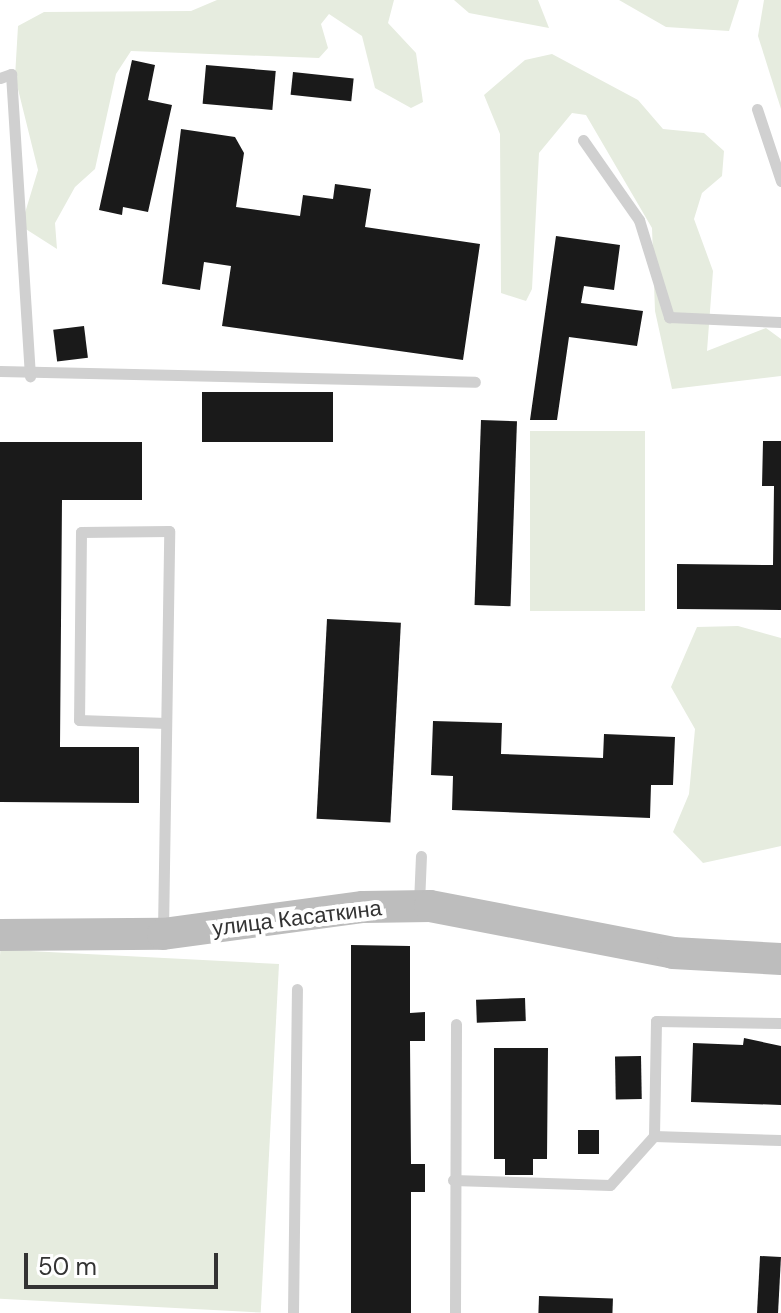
<!DOCTYPE html>
<html>
<head>
<meta charset="utf-8">
<style>
	body { margin:0 }
	#map { position:relative; width:781px; height:1313px; overflow:hidden; background:#fff; font-family:"DM Sans",sans-serif }
	div>[style] { position:absolute }
	.green>* { inset:0; background:#e6ecdf; transform-origin:0 0 }
	.building>* { inset:0; background:#1a1a1a; transform-origin:0 0 }
	.lane>* { height:11px; margin:-5.5px; padding:0 5.5px; transform-origin:5.5px; border-radius:5.5px; background:#d0d0d0 }
	.secondary>* { height:32px; margin:-16px; padding:0 16px; transform-origin:16px; border-radius:16px; background:#bdbdbd }
	span { translate:-50% -50%; white-space:nowrap; text-align:center; line-height:1.15; -webkit-text-stroke:8px #fff; paint-order:stroke }
	.street-label { font-size:22px; color:#333 }
	.scale { position:absolute; left:24px; top:1253px; width:194px; height:36px; box-sizing:border-box; border:4px solid #333; border-top:0; padding-left:10px; font-size:24px; line-height:28px; white-space:nowrap; color:#333; -webkit-text-stroke:6px #fff; paint-order:stroke }
</style>
</head>
<body>
<div id="map">
	<div class="green">
		<i style="clip-path:polygon(217px 0,394px 0,388px 23px,416px 53px,423px 102px,411px 108px,375px 88px,362px 36px,329px 14px,321px 24px,328px 48px,319px 58px,131px 51px,116px 74px,95px 169px,75px 187px,55px 223px,57px 249px,21px 226px,38px 170px,15px 77px,18px 26px,44px 12px,191px 11px)"></i>
		<i style="clip-path:polygon(454px 0,538px 0,549px 28px,469px 13px)"></i>
		<i style="clip-path:polygon(619px 0,739px 0,729px 31px,666px 27px)"></i>
		<i style="clip-path:polygon(764px 0,781px 0,781px 109px,758px 36px)"></i>
		<i style="clip-path:polygon(552px 54px,638px 100px,663px 129px,704px 133px,724px 151px,722px 176px,702px 193px,694px 219px,713px 271px,707px 351px,766px 328px,781px 339px,781px 376px,672px 389px,655px 311px,652px 228px,586px 115px,572px 113px,539px 153px,532px 289px,526px 301px,501px 293px,500px 134px,484px 95px,525px 60px)"></i>
		<i style="left:530px;top:431px;width:115px;height:180px"></i>
		<i style="clip-path:polygon(738px 626px,781px 638px,781px 846px,703px 863px,673px 832px,689px 794px,695px 729px,671px 687px,697px 627px)"></i>
		<i style="left:279px;top:964px;width:349px;height:279px;rotate:93deg"></i>
	</div>
	<div class="building">
		<i style="clip-path:polygon(132px 60px,155px 65px,148px 100px,172px 105px,148px 212px,123px 207px,122px 215px,99px 210px)"></i>
		<i style="left:206px;top:65px;width:70px;height:39px;rotate:5deg"></i>
		<i style="left:293px;top:72px;width:61px;height:23px;rotate:6deg"></i>
		<i style="clip-path:polygon(181px 129px,235px 137px,244px 153px,236px 207px,300px 216px,303px 195px,333px 199px,335px 184px,371px 189px,365px 227px,480px 244px,463px 360px,222px 326px,231px 266px,204px 262px,200px 290px,162px 284px)"></i>
		<i style="clip-path:polygon(556px 236px,620px 245px,614px 290px,584px 286px,581px 303px,643px 311px,637px 346px,569px 337px,557px 420px,530px 420px)"></i>
		<i style="left:84px;top:326px;width:32px;height:31px;rotate:83deg"></i>
		<i style="left:202px;top:392px;width:131px;height:50px"></i>
		<i style="left:481px;top:420px;width:36px;height:185px;rotate:2deg"></i>
		<i style="clip-path:polygon(763px 441px,781px 441px,781px 610px,677px 609px,677px 564px,773px 565px,774px 486px,762px 486px)"></i>
		<i style="clip-path:polygon(0 442px,142px 442px,142px 500px,62px 500px,60px 747px,139px 747px,139px 803px,0 802px)"></i>
		<i style="left:327px;top:619px;width:74px;height:200px;rotate:3deg"></i>
		<i style="clip-path:polygon(433px 721px,502px 723px,501px 754px,603px 758px,604px 734px,675px 737px,673px 785px,651px 785px,650px 818px,452px 810px,453px 776px,431px 775px)"></i>
		<i style="clip-path:polygon(351px 945px,410px 946px,410px 1013px,425px 1012px,425px 1041px,410px 1041px,411px 1164px,425px 1164px,425px 1192px,411px 1192px,411px 1313px,351px 1313px)"></i>
		<i style="left:525px;top:998px;width:23px;height:49px;rotate:88deg"></i>
		<i style="clip-path:polygon(744px 1038px,781px 1046px,781px 1105px,691px 1102px,693px 1043px,743px 1045px)"></i>
		<i style="clip-path:polygon(494px 1048px,548px 1048px,547px 1159px,533px 1159px,533px 1175px,505px 1175px,505px 1159px,494px 1159px)"></i>
		<i style="left:641px;top:1056px;width:43px;height:26px;rotate:89deg"></i>
		<i style="left:578px;top:1130px;width:21px;height:24px"></i>
		<i style="left:760px;top:1256px;width:21px;height:57px;rotate:3deg"></i>
		<i style="left:539px;top:1296px;width:74px;height:17px;rotate:2deg"></i>
	</div>
	<div class="lane">
		<i style="left:0;top:78px;width:12px;rotate:-20deg"></i>
		<i style="left:11px;top:74px;width:303px;rotate:86.4deg"></i>
		<i style="left:757px;top:109px;width:76px;rotate:71.6deg"></i>
		<i style="left:583px;top:140px;width:98px;rotate:55deg"></i>
		<i style="left:639px;top:220px;width:102px;rotate:72.8deg"></i>
		<i style="left:669px;top:317px;width:112px;rotate:2.6deg"></i>
		<i style="left:0;top:371px;width:475px;rotate:1.3deg"></i>
		<i style="left:419px;top:903px;width:47px;rotate:-87.6deg"></i>
		<i style="left:163px;top:931px;width:400px;rotate:-89.1deg"></i>
		<i style="left:169px;top:531px;width:88px;rotate:179.3deg"></i>
		<i style="left:81px;top:532px;width:188px;rotate:90.6deg"></i>
		<i style="left:79px;top:720px;width:87px;rotate:2deg"></i>
		<i style="left:654px;top:1136px;width:115px;rotate:-89deg"></i>
		<i style="left:656px;top:1021px;width:125px;rotate:0.9deg"></i>
		<i style="left:453px;top:1180px;width:157px;rotate:1.8deg"></i>
		<i style="left:610px;top:1185px;width:66px;rotate:-48.1deg"></i>
		<i style="left:654px;top:1136px;width:127px;rotate:1.8deg"></i>
		<i style="left:293px;top:1313px;width:324px;rotate:-89.3deg"></i>
		<i style="left:455px;top:1313px;width:289px;rotate:-89.8deg"></i>
	</div>
	<div class="secondary">
		<i style="left:0;top:935px;width:163px;rotate:-0.4deg"></i>
		<i style="left:163px;top:934px;width:202px;rotate:-7.7deg"></i>
		<i style="left:363px;top:907px;width:67px;rotate:-0.9deg"></i>
		<i style="left:430px;top:906px;width:248px;rotate:10.9deg"></i>
		<i style="left:673px;top:953px;width:108px;rotate:3.2deg"></i>
	</div>
	<div class="street-label">
		<span style="left:297px;top:918px;rotate:-7deg">улица Касаткина</span>
	</div>
	<div class="scale">50 m</div>
</div>
</body>
</html>
